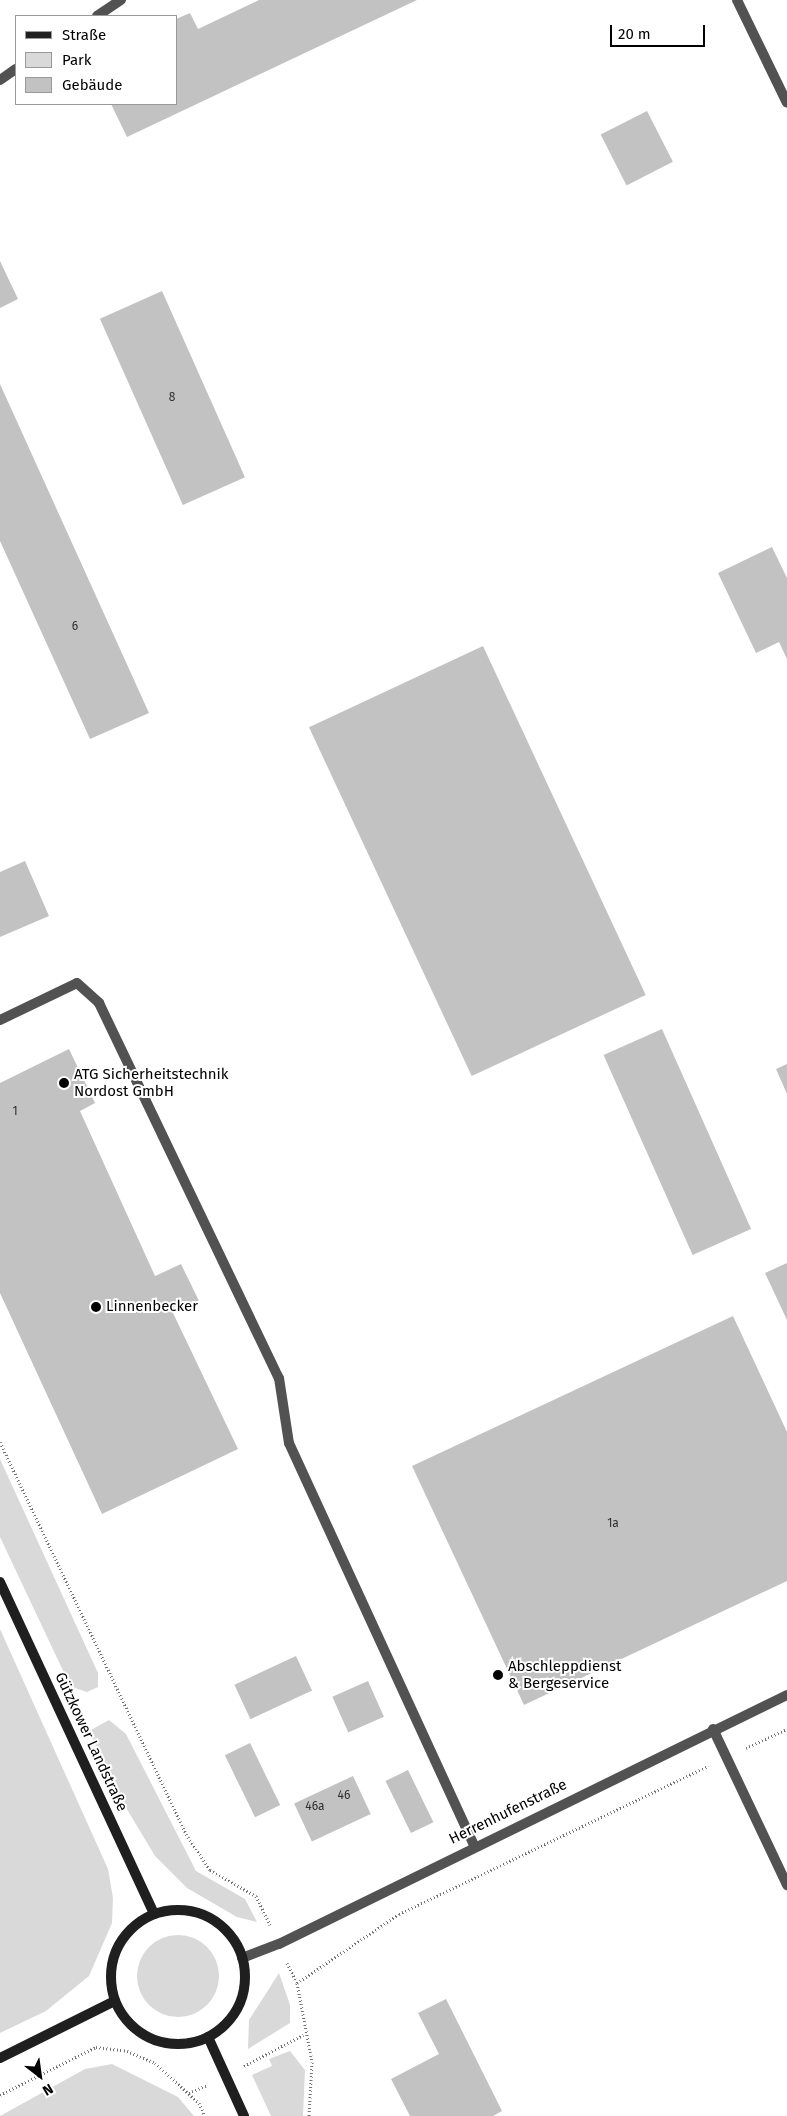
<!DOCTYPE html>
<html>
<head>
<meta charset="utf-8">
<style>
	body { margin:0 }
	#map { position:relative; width:787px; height:2116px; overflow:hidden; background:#fff; font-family:"Fira Sans",sans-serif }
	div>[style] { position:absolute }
	.green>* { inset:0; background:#d9d9d9 }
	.round { border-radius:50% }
	.building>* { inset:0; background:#c2c2c2; transform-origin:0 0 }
	.path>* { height:3px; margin-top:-1.5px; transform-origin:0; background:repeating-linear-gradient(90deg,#747474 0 1px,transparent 0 3.5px) }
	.service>* { height:10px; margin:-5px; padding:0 5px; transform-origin:5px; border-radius:5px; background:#525252 }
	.minor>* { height:10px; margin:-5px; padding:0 5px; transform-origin:5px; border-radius:5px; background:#525252 }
	.secondary>* { height:10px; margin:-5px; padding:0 5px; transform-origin:5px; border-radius:5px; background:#1f1f1f }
	.secondary>.ring { margin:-5px; padding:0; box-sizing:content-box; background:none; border:10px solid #1f1f1f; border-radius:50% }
	.dots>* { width:14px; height:14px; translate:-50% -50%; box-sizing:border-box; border:2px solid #fff; border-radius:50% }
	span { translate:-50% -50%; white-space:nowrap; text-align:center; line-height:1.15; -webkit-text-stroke:4px #fff; paint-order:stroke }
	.number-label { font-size:12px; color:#303030 }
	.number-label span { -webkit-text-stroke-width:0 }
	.poi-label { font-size:15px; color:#000 }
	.left { translate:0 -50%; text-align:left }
	.street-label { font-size:15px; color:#000 }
	.legend { position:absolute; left:15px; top:15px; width:162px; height:90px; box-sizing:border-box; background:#fff; border:1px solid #999; margin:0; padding:6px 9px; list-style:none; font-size:15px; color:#000 }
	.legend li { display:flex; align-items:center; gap:10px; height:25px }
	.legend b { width:25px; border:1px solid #999 }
	.north { position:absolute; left:15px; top:2051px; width:50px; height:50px; -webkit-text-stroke:4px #fff; paint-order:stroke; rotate:150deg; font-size:14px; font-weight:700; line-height:20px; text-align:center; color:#000 }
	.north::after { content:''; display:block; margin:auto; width:18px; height:22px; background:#000; clip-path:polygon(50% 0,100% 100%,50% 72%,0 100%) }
	.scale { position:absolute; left:610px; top:25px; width:95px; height:22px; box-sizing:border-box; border:2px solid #000; border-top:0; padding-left:6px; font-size:15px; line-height:18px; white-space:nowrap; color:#000; -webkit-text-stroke:4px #fff; paint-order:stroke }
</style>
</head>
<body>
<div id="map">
	<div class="green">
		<i style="clip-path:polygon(0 1459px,98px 1673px,98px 1687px,87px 1692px,75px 1688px,66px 1677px,0 1537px)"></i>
		<i style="clip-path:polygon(0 1629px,108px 1869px,113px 1898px,112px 1923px,89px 1976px,46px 2011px,0 2033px)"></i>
		<i style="clip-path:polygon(109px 1720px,126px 1734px,196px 1871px,245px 1899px,257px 1922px,237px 1917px,187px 1888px,155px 1856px,116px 1791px,89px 1731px)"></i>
		<i class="round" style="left:137px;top:1935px;width:82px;height:82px"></i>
		<i style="clip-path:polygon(279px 1973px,290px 2005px,290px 2023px,248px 2049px,249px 2020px)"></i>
		<i style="clip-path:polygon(290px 2051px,305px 2070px,303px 2116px,271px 2116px,252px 2075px,272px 2066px,269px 2059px)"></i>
		<i style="clip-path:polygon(112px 2064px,178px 2097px,194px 2116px,0 2116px,85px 2069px)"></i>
	</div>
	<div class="building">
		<i style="clip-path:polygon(259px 0,417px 0,127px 137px,111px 104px,176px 104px,176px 19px,190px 13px,198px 29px)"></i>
		<i style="left:647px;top:111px;width:57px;height:52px;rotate:63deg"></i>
		<i style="clip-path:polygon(0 261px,18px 299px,0 308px)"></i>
		<i style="left:162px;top:291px;width:204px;height:68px;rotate:66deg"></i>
		<i style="clip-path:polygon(0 384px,149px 713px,90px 739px,0 541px)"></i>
		<i style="clip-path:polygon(772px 547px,787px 578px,787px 659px,779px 642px,756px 653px,718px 573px)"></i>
		<i style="left:483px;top:646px;width:385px;height:192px;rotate:65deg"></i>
		<i style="clip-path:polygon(25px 861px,49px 916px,0 937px,0 872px)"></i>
		<i style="left:662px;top:1029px;width:219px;height:64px;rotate:66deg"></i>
		<i style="clip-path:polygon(69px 1049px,95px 1103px,80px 1111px,155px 1276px,181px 1264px,199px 1301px,173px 1313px,238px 1449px,102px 1514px,0 1293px,0 1083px)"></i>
		<i style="clip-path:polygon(787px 1064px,787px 1094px,776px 1069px)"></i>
		<i style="clip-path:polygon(787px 1263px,787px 1320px,765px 1273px)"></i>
		<i style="clip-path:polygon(733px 1316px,787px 1432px,787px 1581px,524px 1705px,412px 1466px)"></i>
		<i style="left:296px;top:1656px;width:38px;height:68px;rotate:65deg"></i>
		<i style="left:368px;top:1681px;width:39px;height:39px;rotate:66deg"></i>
		<i style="left:250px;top:1743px;width:69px;height:28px;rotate:64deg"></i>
		<i style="left:408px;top:1770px;width:58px;height:25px;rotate:64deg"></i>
		<i style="left:353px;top:1776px;width:42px;height:65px;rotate:65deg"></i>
		<i style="clip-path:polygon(446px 1999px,502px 2111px,493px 2116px,410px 2116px,391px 2079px,439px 2054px,418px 2013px)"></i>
	</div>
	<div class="path">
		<i style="left:0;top:1442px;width:434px;rotate:64.6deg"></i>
		<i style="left:186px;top:1834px;width:43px;rotate:56.3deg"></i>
		<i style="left:210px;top:1870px;width:53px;rotate:29.5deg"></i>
		<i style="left:256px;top:1896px;width:32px;rotate:64deg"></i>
		<i style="left:746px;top:1748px;width:45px;rotate:-24.9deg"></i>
		<i style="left:287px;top:1963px;width:22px;rotate:63deg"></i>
		<i style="left:297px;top:1983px;width:80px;rotate:79.2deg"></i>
		<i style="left:312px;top:2062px;width:54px;rotate:93.2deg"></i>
		<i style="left:297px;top:1983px;width:123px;rotate:-34.1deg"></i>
		<i style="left:399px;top:1914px;width:343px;rotate:-25.6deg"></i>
		<i style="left:244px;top:2066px;width:67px;rotate:-27.7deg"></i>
		<i style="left:189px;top:2093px;width:20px;rotate:-24deg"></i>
		<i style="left:0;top:2095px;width:107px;rotate:-26.6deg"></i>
		<i style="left:96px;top:2047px;width:31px;rotate:7deg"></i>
		<i style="left:127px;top:2051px;width:30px;rotate:23deg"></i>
		<i style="left:155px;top:2063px;width:59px;rotate:42.3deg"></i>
		<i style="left:199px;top:2103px;width:14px;rotate:65deg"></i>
	</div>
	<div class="service">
		<i style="left:737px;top:0;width:114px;rotate:64.1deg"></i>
		<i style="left:0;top:1020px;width:85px;rotate:-25.7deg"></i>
		<i style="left:77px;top:983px;width:30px;rotate:42deg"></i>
		<i style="left:99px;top:1003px;width:416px;rotate:64.4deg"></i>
		<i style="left:279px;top:1378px;width:66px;rotate:81.3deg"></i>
		<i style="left:289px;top:1443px;width:443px;rotate:65.3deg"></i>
		<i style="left:713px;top:1729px;width:173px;rotate:64.6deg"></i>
	</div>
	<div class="minor">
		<i style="left:97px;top:16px;width:29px;rotate:-34deg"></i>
		<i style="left:0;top:80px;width:19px;rotate:-35deg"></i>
		<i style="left:242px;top:1958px;width:40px;rotate:-21deg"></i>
		<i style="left:279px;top:1944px;width:566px;rotate:-26.11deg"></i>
	</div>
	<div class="secondary">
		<i style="left:0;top:1582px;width:366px;rotate:65.1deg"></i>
		<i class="ring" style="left:111px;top:1910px;width:124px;height:124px"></i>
		<i style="left:208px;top:2037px;width:87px;rotate:65.5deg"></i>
		<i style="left:0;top:2058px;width:128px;rotate:-26.4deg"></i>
	</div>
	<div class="dots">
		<i style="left:64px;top:1083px;background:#000"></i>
		<i style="left:96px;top:1307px;background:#000"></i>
		<i style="left:498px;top:1675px;background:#000"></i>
	</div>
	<div class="number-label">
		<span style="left:172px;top:398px">8</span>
		<span style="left:75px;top:627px">6</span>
		<span style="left:15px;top:1112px">1</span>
		<span style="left:613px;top:1524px">1a</span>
		<span style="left:344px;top:1796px">46</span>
		<span style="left:315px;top:1807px">46a</span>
	</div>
	<div class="poi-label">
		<span class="left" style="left:74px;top:1083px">ATG Sicherheitstechnik<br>Nordost GmbH</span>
		<span class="left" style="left:106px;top:1307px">Linnenbecker</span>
		<span class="left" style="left:508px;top:1675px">Abschleppdienst<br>&amp; Bergeservice</span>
	</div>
	<div class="street-label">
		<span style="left:91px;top:1742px;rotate:65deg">Gützkower Landstraße</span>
		<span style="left:508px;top:1812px;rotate:-26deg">Herrenhufenstraße</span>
	</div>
	<ul class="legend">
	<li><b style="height:6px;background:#1f1f1f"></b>Straße</li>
	<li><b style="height:14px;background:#d9d9d9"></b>Park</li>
	<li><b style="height:14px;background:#c2c2c2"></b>Gebäude</li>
	</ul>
	<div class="north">N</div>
	<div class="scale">20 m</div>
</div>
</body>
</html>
